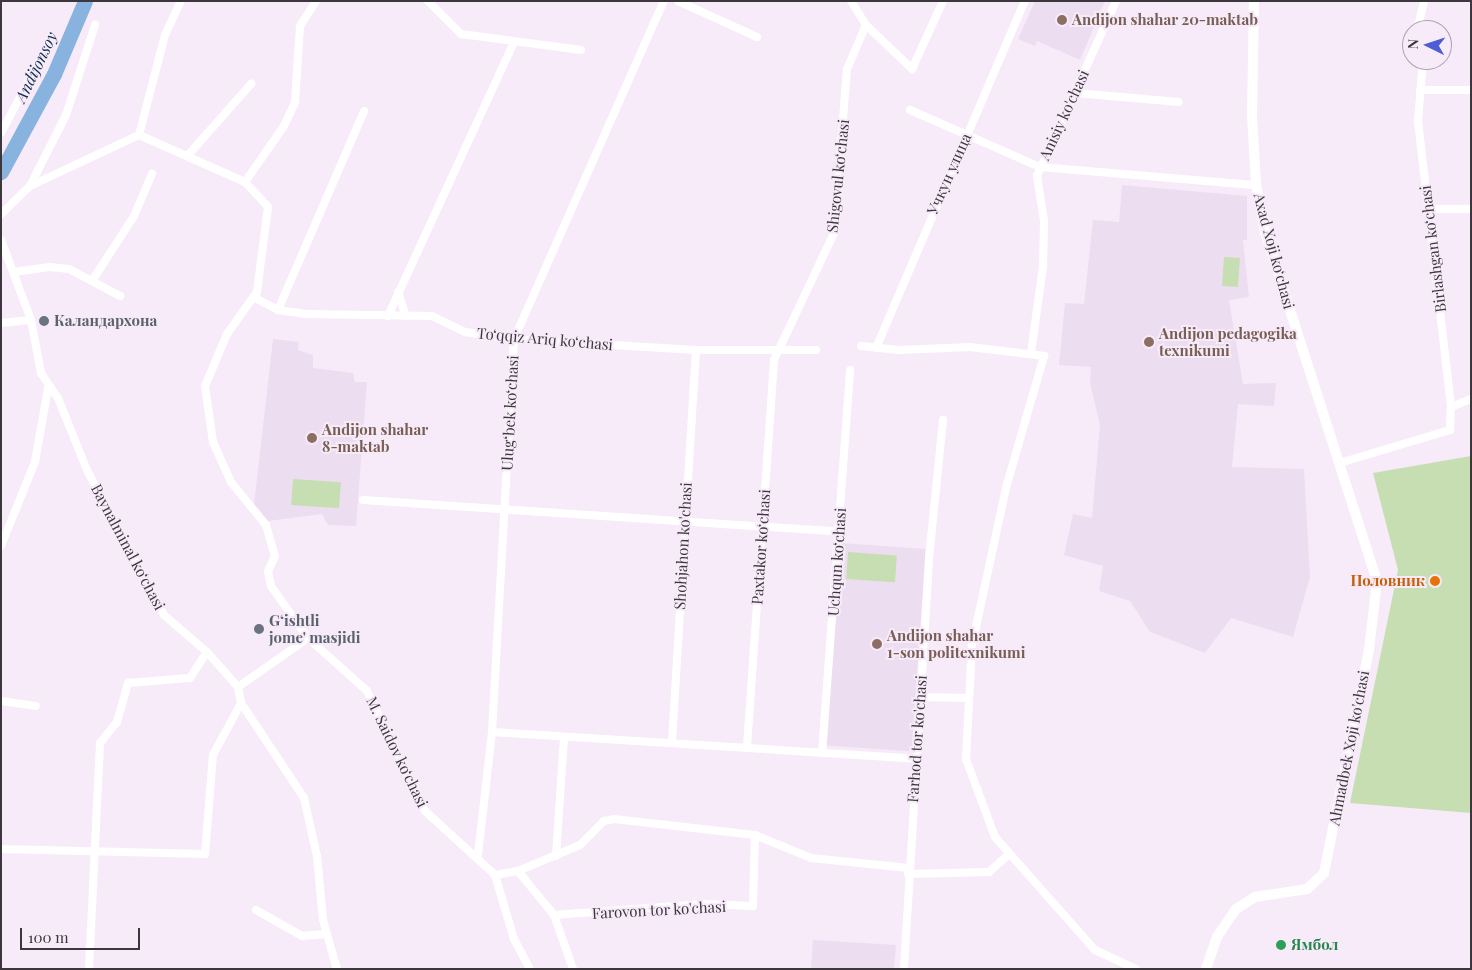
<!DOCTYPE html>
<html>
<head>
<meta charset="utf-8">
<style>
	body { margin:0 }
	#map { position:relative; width:1472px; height:970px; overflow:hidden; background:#f7ebf9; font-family:"Playfair Display",serif }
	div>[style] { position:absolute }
	.built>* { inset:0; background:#edddf0; transform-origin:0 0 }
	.green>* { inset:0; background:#c7deb3; transform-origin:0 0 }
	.river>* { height:15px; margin:-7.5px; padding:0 7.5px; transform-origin:7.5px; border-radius:7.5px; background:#88b3de }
	.minor>* { height:8px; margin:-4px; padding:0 4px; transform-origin:4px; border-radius:4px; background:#fff }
	.tertiary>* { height:10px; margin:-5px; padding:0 5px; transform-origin:5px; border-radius:5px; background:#fff }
	.dots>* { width:14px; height:14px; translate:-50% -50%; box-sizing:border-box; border:2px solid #f7ebf9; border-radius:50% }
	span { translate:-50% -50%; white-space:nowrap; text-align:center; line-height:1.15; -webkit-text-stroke:4px #f7ebf9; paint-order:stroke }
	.education-label { font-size:15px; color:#785e54; font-weight:700 }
	.left { translate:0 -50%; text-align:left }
	.street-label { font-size:15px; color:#3b373c }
	.worship-label { font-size:15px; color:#5b616d; font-weight:700 }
	.food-label { font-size:15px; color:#c56008; font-weight:700 }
	.right { translate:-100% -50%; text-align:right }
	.leisure-label { font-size:15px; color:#27864d; font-weight:700 }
	.water-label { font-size:16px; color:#0e2e4b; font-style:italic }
	.frame { position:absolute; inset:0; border:2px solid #3b373c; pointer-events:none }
	.north { position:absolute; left:1402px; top:20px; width:50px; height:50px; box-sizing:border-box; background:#f7ebf9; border:1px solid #aca3ad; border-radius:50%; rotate:274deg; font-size:14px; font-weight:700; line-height:20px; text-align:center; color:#3b373c }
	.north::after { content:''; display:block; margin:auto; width:18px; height:22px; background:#4e5dd3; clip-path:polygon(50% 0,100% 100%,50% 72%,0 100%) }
	.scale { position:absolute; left:20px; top:928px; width:120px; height:22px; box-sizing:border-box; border:2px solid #3b373c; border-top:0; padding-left:6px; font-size:15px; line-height:18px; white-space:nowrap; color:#3b373c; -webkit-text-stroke:4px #f7ebf9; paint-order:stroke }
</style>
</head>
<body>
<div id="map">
	<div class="built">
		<i style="clip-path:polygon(1035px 1px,1105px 1px,1080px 60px,1037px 41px,1035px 46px,1018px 39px)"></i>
		<i style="clip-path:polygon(1122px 185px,1247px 196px,1247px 240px,1243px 240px,1249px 297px,1229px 300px,1243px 384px,1276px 383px,1274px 406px,1238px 404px,1232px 467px,1304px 469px,1310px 577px,1293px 637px,1231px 618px,1205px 653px,1150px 632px,1130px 601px,1099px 591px,1103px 566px,1064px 555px,1073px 514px,1092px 518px,1100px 425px,1090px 383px,1091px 367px,1059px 365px,1065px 303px,1084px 304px,1093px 220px,1119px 222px)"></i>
		<i style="clip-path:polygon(273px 339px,299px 342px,298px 350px,313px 355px,313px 368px,353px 373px,355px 382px,367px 382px,356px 526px,328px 525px,322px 514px,268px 521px,254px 505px)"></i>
		<i style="left:841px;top:543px;width:85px;height:203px;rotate:4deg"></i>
		<i style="clip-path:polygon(813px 940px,896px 945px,894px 969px,811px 969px)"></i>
	</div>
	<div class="green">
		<i style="left:1224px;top:257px;width:16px;height:29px;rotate:4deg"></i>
		<i style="clip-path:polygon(1471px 456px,1471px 813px,1350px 803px,1398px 570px,1373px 473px)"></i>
		<i style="left:293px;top:479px;width:48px;height:26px;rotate:4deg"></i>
		<i style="left:848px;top:552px;width:49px;height:27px;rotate:4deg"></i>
	</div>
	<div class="river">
		<i style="left:1px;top:172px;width:111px;rotate:-61.6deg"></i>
		<i style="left:54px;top:74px;width:79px;rotate:-67deg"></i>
	</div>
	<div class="minor">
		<i style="left:428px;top:1px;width:47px;rotate:45deg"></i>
		<i style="left:461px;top:34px;width:121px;rotate:7.6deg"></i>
		<i style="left:678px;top:1px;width:87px;rotate:24.5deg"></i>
		<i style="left:851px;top:1px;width:28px;rotate:58deg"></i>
		<i style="left:866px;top:25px;width:64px;rotate:43.7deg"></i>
		<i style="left:912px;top:69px;width:75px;rotate:-65.5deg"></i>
		<i style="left:1417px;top:30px;width:30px;rotate:-76deg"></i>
		<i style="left:1423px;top:60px;width:61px;rotate:94.7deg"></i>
		<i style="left:1418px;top:121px;width:288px;rotate:83.4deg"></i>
		<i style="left:1420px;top:90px;width:51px"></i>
		<i style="left:1076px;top:93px;width:103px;rotate:5deg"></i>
		<i style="left:910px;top:110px;width:142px;rotate:23.7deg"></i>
		<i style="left:1040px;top:167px;width:217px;rotate:4.8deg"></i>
		<i style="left:1px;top:133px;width:77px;rotate:-62.1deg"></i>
		<i style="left:139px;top:135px;width:116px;rotate:23.9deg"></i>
		<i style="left:245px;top:182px;width:34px;rotate:47deg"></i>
		<i style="left:268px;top:207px;width:86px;rotate:97.4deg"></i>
		<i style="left:257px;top:292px;width:52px;rotate:125.5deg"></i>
		<i style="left:227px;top:334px;width:56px;rotate:112.9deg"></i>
		<i style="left:205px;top:386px;width:57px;rotate:81.9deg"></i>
		<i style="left:213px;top:442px;width:44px;rotate:65.8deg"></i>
		<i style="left:231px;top:482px;width:55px;rotate:50.9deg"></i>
		<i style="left:266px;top:525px;width:32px;rotate:74deg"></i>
		<i style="left:275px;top:556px;width:17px;rotate:114deg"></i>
		<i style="left:268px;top:572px;width:14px;rotate:78deg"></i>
		<i style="left:271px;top:586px;width:64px;rotate:54.6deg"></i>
		<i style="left:308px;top:638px;width:79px;rotate:41.9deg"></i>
		<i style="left:367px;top:691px;width:133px;rotate:64.2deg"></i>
		<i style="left:425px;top:811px;width:95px;rotate:42.4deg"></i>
		<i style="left:495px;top:875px;width:23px;rotate:-10deg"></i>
		<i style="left:518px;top:871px;width:57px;rotate:50.7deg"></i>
		<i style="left:554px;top:915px;width:57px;rotate:70.6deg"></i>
		<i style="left:139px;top:135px;width:103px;rotate:-75.4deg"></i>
		<i style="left:165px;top:35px;width:38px;rotate:-65deg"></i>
		<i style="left:189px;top:154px;width:94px;rotate:-48.5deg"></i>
		<i style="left:245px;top:182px;width:68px;rotate:-55.1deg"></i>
		<i style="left:284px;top:126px;width:26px;rotate:-65deg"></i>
		<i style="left:295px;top:102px;width:76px;rotate:-86.2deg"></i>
		<i style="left:300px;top:26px;width:30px;rotate:-57deg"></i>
		<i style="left:30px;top:186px;width:80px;rotate:-63.1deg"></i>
		<i style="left:66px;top:115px;width:95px;rotate:-72.1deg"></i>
		<i style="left:1430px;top:209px;width:41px"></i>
		<i style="left:1px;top:214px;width:40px;rotate:-44deg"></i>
		<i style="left:30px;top:186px;width:120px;rotate:-25.1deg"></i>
		<i style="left:1px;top:240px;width:85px;rotate:69.4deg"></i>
		<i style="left:31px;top:320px;width:54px;rotate:79.3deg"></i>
		<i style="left:41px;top:373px;width:30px;rotate:56deg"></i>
		<i style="left:58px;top:398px;width:78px;rotate:68.1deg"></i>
		<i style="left:87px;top:470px;width:80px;rotate:62.5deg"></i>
		<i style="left:124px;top:541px;width:84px;rotate:61.6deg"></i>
		<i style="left:164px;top:615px;width:57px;rotate:40.7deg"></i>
		<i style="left:207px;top:652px;width:47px;rotate:48.5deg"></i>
		<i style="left:238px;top:687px;width:16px;rotate:79deg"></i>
		<i style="left:241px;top:703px;width:114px;rotate:56.4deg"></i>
		<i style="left:304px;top:798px;width:59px;rotate:77.4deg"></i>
		<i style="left:317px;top:856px;width:64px;rotate:84.6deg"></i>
		<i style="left:323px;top:920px;width:51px;rotate:74.1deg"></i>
		<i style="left:14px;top:272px;width:36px;rotate:-8deg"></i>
		<i style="left:50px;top:267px;width:19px;rotate:6deg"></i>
		<i style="left:69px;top:269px;width:58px;rotate:27.9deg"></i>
		<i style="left:92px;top:281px;width:77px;rotate:-57.1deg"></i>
		<i style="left:134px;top:216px;width:46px;rotate:-66.8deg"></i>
		<i style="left:398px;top:292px;width:25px;rotate:72deg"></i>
		<i style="left:253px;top:297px;width:28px;rotate:27deg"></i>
		<i style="left:278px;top:310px;width:30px;rotate:8deg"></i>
		<i style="left:308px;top:314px;width:124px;rotate:0.9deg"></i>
		<i style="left:432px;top:316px;width:37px;rotate:26deg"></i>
		<i style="left:465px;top:332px;width:49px;rotate:8.1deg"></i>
		<i style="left:514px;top:339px;width:182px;rotate:3.5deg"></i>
		<i style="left:696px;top:350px;width:120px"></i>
		<i style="left:278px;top:310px;width:217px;rotate:-66.6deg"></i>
		<i style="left:388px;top:316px;width:299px;rotate:-65.3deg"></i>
		<i style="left:1px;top:323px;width:30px;rotate:-6deg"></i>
		<i style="left:861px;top:346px;width:38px;rotate:6deg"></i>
		<i style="left:899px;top:350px;width:71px;rotate:-2.4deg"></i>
		<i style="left:970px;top:347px;width:75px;rotate:6.9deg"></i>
		<i style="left:1044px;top:356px;width:137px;rotate:106.1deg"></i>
		<i style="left:1006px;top:488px;width:161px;rotate:102.2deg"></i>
		<i style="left:972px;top:645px;width:114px;rotate:93deg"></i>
		<i style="left:966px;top:759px;width:83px;rotate:69.6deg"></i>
		<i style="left:995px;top:837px;width:151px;rotate:48.5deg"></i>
		<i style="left:1095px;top:950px;width:45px;rotate:24.9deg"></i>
		<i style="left:876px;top:348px;width:378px;rotate:-66.8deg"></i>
		<i style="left:1031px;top:353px;width:88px;rotate:-82.1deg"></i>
		<i style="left:1043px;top:266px;width:45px;rotate:-88.7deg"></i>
		<i style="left:1044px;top:221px;width:46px;rotate:-98.8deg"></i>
		<i style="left:1037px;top:176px;width:192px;rotate:-65.7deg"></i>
		<i style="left:1343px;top:462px;width:112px;rotate:-16.7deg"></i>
		<i style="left:1450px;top:430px;width:23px;rotate:-88deg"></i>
		<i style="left:1451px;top:407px;width:22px;rotate:-22deg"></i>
		<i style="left:363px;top:500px;width:477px;rotate:3.8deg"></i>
		<i style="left:1px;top:546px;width:91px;rotate:-68deg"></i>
		<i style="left:35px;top:462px;width:75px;rotate:-80deg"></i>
		<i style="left:238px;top:687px;width:85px;rotate:-35deg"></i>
		<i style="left:921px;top:697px;width:47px;rotate:1.2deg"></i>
		<i style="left:1px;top:701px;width:35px;rotate:8deg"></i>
		<i style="left:492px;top:732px;width:425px;rotate:3.6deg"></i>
		<i style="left:672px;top:742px;width:393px;rotate:-86.5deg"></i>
		<i style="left:747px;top:747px;width:388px;rotate:-86deg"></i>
		<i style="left:774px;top:360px;width:140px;rotate:-64.7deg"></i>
		<i style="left:834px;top:233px;width:165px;rotate:-85.5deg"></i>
		<i style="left:847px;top:69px;width:48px;rotate:-66.6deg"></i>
		<i style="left:822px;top:753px;width:384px;rotate:-85.8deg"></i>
		<i style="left:1px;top:849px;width:204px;rotate:1.4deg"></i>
		<i style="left:205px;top:854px;width:99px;rotate:-85.4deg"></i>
		<i style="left:213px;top:755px;width:59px;rotate:-61.7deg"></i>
		<i style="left:478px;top:855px;width:124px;rotate:-83.5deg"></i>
		<i style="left:492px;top:732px;width:394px;rotate:-86.8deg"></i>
		<i style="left:514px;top:339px;width:370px;rotate:-66.1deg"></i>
		<i style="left:556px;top:856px;width:118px;rotate:-86.1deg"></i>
		<i style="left:518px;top:871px;width:67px;rotate:-22.8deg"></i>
		<i style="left:580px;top:845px;width:34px;rotate:-45deg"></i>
		<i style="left:604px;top:821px;width:10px;rotate:-11deg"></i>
		<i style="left:614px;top:819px;width:142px;rotate:6.5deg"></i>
		<i style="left:755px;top:835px;width:61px;rotate:22.3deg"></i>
		<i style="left:811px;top:858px;width:98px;rotate:5.9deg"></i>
		<i style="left:908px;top:874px;width:81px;rotate:-1.4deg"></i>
		<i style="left:989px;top:872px;width:27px;rotate:-42deg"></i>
		<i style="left:495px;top:875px;width:67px;rotate:73.5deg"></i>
		<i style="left:514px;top:939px;width:34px;rotate:62deg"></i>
		<i style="left:256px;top:910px;width:53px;rotate:29.5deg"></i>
		<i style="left:302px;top:936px;width:24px;rotate:-5deg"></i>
		<i style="left:554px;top:915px;width:149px;rotate:-4.2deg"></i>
		<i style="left:703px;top:904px;width:50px;rotate:2.3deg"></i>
		<i style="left:753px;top:906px;width:71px;rotate:-88.4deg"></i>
		<i style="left:89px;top:969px;width:226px;rotate:-87.2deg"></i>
		<i style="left:100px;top:743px;width:27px;rotate:-51deg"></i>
		<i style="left:117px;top:722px;width:41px;rotate:-74.2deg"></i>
		<i style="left:128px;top:683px;width:62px;rotate:-4.6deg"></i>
		<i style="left:190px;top:678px;width:31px;rotate:-57deg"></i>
		<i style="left:904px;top:969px;width:412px;rotate:-86.5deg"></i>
		<i style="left:929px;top:558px;width:139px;rotate:-84.2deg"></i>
	</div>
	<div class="tertiary">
		<i style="left:1206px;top:969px;width:34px;rotate:-71deg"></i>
		<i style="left:1217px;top:937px;width:34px;rotate:-56deg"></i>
		<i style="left:1236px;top:909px;width:22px;rotate:-32deg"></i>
		<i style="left:1255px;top:897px;width:53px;rotate:-8.7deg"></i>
		<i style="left:1307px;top:889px;width:23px;rotate:-43deg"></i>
		<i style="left:1324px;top:873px;width:227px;rotate:-78.6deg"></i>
		<i style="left:1369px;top:650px;width:69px;rotate:-83.4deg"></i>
		<i style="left:1377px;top:581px;width:367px;rotate:-107.8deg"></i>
		<i style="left:1265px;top:232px;width:48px;rotate:-100.8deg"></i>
		<i style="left:1256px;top:185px;width:70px;rotate:-93.3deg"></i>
		<i style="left:1252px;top:115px;width:114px;rotate:-89deg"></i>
	</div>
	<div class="dots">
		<i style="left:1062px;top:20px;background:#8d6e63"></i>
		<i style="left:44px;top:321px;background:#6b7280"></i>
		<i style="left:1149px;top:342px;background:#8d6e63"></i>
		<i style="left:312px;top:438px;background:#8d6e63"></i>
		<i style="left:1435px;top:581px;background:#e8710a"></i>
		<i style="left:259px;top:629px;background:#6b7280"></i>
		<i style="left:877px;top:644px;background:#8d6e63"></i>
		<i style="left:1281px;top:945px;background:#2e9e5b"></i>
	</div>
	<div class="education-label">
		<span class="left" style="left:1072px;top:20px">Andijon shahar 20-maktab</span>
		<span class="left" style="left:1159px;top:342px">Andijon pedagogika<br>texnikumi</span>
		<span class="left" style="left:322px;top:438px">Andijon shahar<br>8-maktab</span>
		<span class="left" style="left:887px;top:644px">Andijon shahar<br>1-son politexnikumi</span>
	</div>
	<div class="street-label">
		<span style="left:1064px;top:115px;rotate:-65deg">Anisiy ko'chasi</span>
		<span style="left:949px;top:174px;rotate:-66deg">Учкун улица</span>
		<span style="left:838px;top:176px;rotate:-84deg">Shigovul koʻchasi</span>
		<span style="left:1433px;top:249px;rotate:-97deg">Birlashgan koʻchasi</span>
		<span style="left:1274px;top:251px;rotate:75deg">Axad Xoji koʻchasi</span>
		<span style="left:545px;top:339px;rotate:5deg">Toʻqqiz Ariq koʻchasi</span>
		<span style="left:510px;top:413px;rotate:-87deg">Ulugʻbek koʻchasi</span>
		<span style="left:683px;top:546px;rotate:-87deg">Shohjahon ko'chasi</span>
		<span style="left:128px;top:547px;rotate:62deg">Baynalminal koʻchasi</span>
		<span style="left:761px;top:547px;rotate:-86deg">Paxtakor koʻchasi</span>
		<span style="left:837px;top:562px;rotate:-86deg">Uchqun koʻchasi</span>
		<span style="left:917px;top:739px;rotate:-86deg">Farhod tor ko'chasi</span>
		<span style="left:1349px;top:748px;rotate:-79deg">Ahmadbek Xoji ko'chasi</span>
		<span style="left:397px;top:752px;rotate:64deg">M. Saidov koʻchasi</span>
		<span style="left:659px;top:910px;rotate:-3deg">Farovon tor ko'chasi</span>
	</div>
	<div class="worship-label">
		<span class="left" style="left:54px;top:321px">Каландархона</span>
		<span class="left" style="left:269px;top:629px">Gʻishtli<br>jome' masjidi</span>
	</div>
	<div class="food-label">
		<span class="right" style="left:1425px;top:581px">Половник</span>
	</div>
	<div class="leisure-label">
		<span class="left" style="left:1291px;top:945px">Ямбол</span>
	</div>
	<div class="water-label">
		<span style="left:36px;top:67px;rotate:-64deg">Andijonsoy</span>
	</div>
	<div class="frame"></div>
	<div class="north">N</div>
	<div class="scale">100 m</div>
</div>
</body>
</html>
